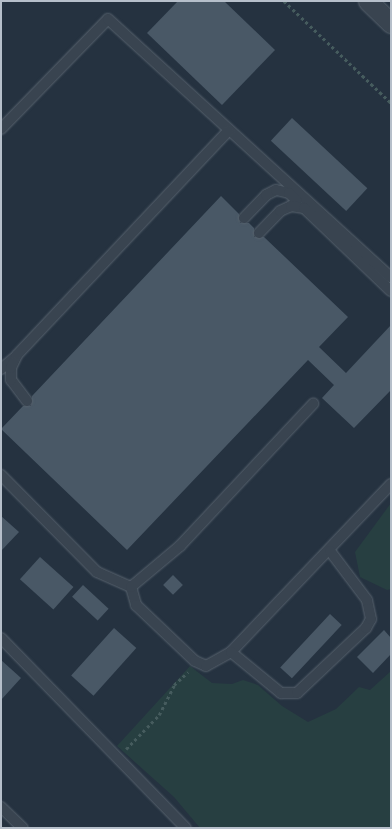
<!DOCTYPE html>
<html>
<head>
<meta charset="utf-8">
<style>
	body { margin:0 }
	#map { position:relative; width:392px; height:829px; overflow:hidden; background:#253240; font-family:Rubik,sans-serif }
	div>[style] { position:absolute }
	.green>* { inset:0; background:#273f41 }
	.building>* { inset:0; background:#495866; transform-origin:0 0 }
	.path>* { height:2.5px; margin-top:-1.25px; transform-origin:0; background:repeating-linear-gradient(90deg,#465c5e 0 3px,transparent 0 6px) }
	.roads { filter:drop-shadow(0 0 1px #57626d) drop-shadow(0 0 1px #57626d) }
	.service>* { height:10px; margin:-5px; padding:0 5px; transform-origin:5px; border-radius:5px; background:#394450 }
	.minor>* { height:19px; margin:-9.5px; padding:0 9.5px; transform-origin:9.5px; border-radius:9.5px; background:#394450 }
	span { translate:-50% -50%; white-space:nowrap; text-align:center; line-height:1.15; -webkit-text-stroke:3px #1e2935; paint-order:stroke }
	.frame { position:absolute; inset:0; border:2px solid #b6bfca; pointer-events:none }
</style>
</head>
<body>
<div id="map">
	<div class="green">
		<i style="clip-path:polygon(391px 503px,391px 589px,387px 590px,360px 577px,355px 552px)"></i>
		<i style="clip-path:polygon(190px 666px,212px 683px,232px 684px,243px 680px,258px 685px,282px 706px,308px 722px,336px 709px,359px 687px,370px 690px,391px 671px,391px 828px,200px 828px,174px 797px,117px 746px)"></i>
	</div>
	<div class="building">
		<i style="clip-path:polygon(178px 1px,224px 1px,275px 50px,222px 105px,147px 33px)"></i>
		<i style="left:292px;top:118px;width:103px;height:31px;rotate:43deg"></i>
		<i style="clip-path:polygon(221px 196px,239px 214px,240px 223px,249px 223px,254px 228px,254px 237px,264px 237px,348px 317px,319px 347px,346px 373px,391px 325px,391px 390px,354px 428px,322px 398px,334px 385px,308px 360px,127px 550px,1px 429px,23px 406px,31px 406px,32px 396px)"></i>
		<i style="clip-path:polygon(1px 516px,19px 532px,1px 551px)"></i>
		<i style="left:40px;top:557px;width:45px;height:30px;rotate:42deg"></i>
		<i style="left:173px;top:575px;width:14px;height:14px;rotate:45deg"></i>
		<i style="left:83px;top:585px;width:35px;height:16px;rotate:43deg"></i>
		<i style="left:330px;top:614px;width:16px;height:73px;rotate:43deg"></i>
		<i style="left:114px;top:628px;width:30px;height:64px;rotate:42deg"></i>
		<i style="clip-path:polygon(384px 630px,391px 638px,391px 654px,373px 673px,357px 657px)"></i>
		<i style="clip-path:polygon(1px 660px,21px 678px,1px 700px)"></i>
	</div>
	<div class="path">
		<i style="left:284px;top:1px;width:148px;rotate:43.6deg"></i>
		<i style="left:126px;top:749px;width:47px;rotate:-45.9deg"></i>
		<i style="left:159px;top:715px;width:34px;rotate:-63deg"></i>
		<i style="left:174px;top:685px;width:19px;rotate:-43deg"></i>
	</div>
	<div class="roads">
		<div class="service">
			<i style="left:1px;top:129px;width:153px;rotate:-45.8deg"></i>
			<i style="left:108px;top:19px;width:383px;rotate:42.4deg"></i>
			<i style="left:244px;top:218px;width:32px;rotate:-46deg"></i>
			<i style="left:266px;top:195px;width:11px;rotate:-27deg"></i>
			<i style="left:276px;top:190px;width:13px;rotate:13deg"></i>
			<i style="left:289px;top:193px;width:11px;rotate:45deg"></i>
			<i style="left:259px;top:233px;width:30px;rotate:-46deg"></i>
			<i style="left:280px;top:211px;width:12px;rotate:-24deg"></i>
			<i style="left:291px;top:206px;width:13px;rotate:9deg"></i>
			<i style="left:304px;top:208px;width:120px;rotate:43.7deg"></i>
			<i style="left:1px;top:369px;width:17px;rotate:-40deg"></i>
			<i style="left:27px;top:401px;width:26px;rotate:-127deg"></i>
			<i style="left:11px;top:380px;width:12px;rotate:-90deg"></i>
			<i style="left:11px;top:368px;width:14px;rotate:-65deg"></i>
			<i style="left:17px;top:355px;width:309px;rotate:-46.7deg"></i>
			<i style="left:1px;top:475px;width:136px;rotate:45.3deg"></i>
			<i style="left:97px;top:572px;width:37px;rotate:24deg"></i>
			<i style="left:131px;top:587px;width:19px;rotate:74deg"></i>
			<i style="left:136px;top:605px;width:81px;rotate:43.5deg"></i>
			<i style="left:195px;top:661px;width:12px;rotate:24deg"></i>
			<i style="left:206px;top:666px;width:29px;rotate:-29deg"></i>
			<i style="left:231px;top:652px;width:232px;rotate:-46.4deg"></i>
			<i style="left:131px;top:587px;width:64px;rotate:-39.9deg"></i>
			<i style="left:180px;top:546px;width:195px;rotate:-46.9deg"></i>
			<i style="left:1px;top:638px;width:265px;rotate:45.8deg"></i>
			<i style="left:231px;top:652px;width:65px;rotate:39.4deg"></i>
			<i style="left:281px;top:693px;width:16px"></i>
			<i style="left:297px;top:693px;width:95px;rotate:-43.3deg"></i>
			<i style="left:366px;top:628px;width:10px;rotate:-61deg"></i>
			<i style="left:371px;top:619px;width:19px;rotate:-102deg"></i>
			<i style="left:367px;top:600px;width:61px;rotate:-127.1deg"></i>
			<i style="left:1px;top:807px;width:30px;rotate:44deg"></i>
		</div>
		<div class="minor">
			<i style="left:368px;top:1px;width:32px;rotate:44deg"></i>
		</div>
	</div>
	<div class="frame"></div>
</div>
</body>
</html>
